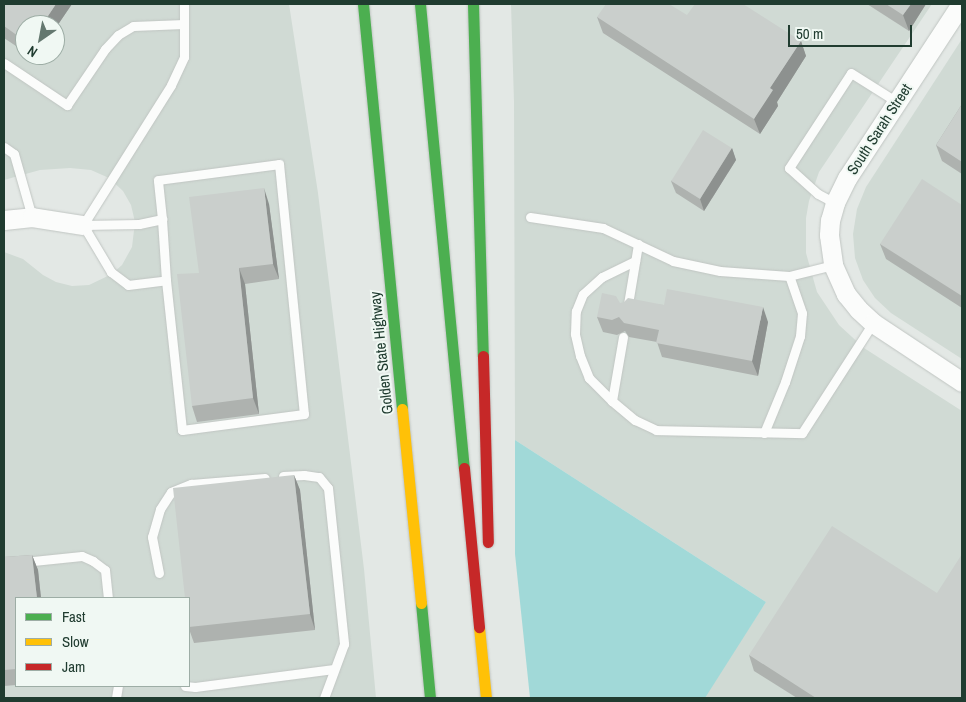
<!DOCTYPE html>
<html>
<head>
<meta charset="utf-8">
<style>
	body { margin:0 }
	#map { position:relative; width:966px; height:702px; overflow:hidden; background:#e3e8e5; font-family:"Archivo Narrow",sans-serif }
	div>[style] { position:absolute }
	.built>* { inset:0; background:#d0dad4 }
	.water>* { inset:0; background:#a1d9d8 }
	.roads { filter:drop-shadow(0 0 1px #c0c5c2) drop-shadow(0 0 1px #c0c5c2) }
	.lane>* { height:9px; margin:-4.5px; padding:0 4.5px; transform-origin:4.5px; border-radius:4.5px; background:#fbfcfb }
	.street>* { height:19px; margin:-9.5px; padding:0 9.5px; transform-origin:9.5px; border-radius:9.5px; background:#fbfcfb }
	.fast>* { height:11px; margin:-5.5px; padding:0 5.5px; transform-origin:5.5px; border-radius:5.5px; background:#4caf50 }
	.slow>* { height:11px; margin:-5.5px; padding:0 5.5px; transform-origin:5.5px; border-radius:5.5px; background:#ffc107 }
	.jam>* { height:11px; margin:-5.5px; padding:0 5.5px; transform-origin:5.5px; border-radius:5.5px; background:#c62828 }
	.wall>* { inset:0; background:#aeb2af }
	.shaded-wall>* { inset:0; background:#8d918f }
	.building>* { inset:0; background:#cacfcc; transform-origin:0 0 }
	span { translate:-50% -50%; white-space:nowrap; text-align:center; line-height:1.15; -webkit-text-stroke:4px #f0f8f3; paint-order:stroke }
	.street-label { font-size:15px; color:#203c30 }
	.frame { position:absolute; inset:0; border:5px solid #203c30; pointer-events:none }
	.legend { position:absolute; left:15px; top:597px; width:175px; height:90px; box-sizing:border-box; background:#f0f8f3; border:1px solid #9dada5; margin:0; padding:6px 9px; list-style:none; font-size:15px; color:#203c30 }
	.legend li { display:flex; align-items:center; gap:10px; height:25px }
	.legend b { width:25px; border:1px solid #9dada5 }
	.north { position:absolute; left:15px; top:15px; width:50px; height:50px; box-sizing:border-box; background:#f0f8f3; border:1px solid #9dada5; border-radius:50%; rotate:213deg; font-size:14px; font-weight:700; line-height:20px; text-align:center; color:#203c30 }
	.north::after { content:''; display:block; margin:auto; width:18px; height:22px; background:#64786f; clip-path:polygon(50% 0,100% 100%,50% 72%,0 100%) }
	.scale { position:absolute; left:788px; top:25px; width:124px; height:22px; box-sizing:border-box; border:2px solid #203c30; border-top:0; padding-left:6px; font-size:15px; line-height:18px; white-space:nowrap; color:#203c30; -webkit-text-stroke:4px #f0f8f3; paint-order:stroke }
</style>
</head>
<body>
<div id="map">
	<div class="built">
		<i style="clip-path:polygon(evenodd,4px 4px,289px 4px,318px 193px,364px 569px,376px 698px,4px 698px,4px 252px,23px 259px,43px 275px,56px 282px,72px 286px,89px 285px,112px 274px,122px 265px,132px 247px,135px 222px,131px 205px,123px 191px,109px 178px,91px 170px,70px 168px,40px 170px,4px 180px,4px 4px,25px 25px,55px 25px,55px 55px,25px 55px,25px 25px,4px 4px,16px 598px,189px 598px,189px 686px,16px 686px,16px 598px)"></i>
		<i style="clip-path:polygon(511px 4px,932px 4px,819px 172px,809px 201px,806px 218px,806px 253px,817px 292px,839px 325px,864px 348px,962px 411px,962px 698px,703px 698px,766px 602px,515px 440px,514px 102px)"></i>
		<i style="clip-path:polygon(962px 39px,962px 359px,891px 313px,875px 298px,863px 280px,855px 258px,853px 234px,857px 209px,866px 187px)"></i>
	</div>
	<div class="water">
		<i style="clip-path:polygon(515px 440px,766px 602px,705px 698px,530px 698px,515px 554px)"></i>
	</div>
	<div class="roads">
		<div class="lane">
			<i style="left:4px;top:63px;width:76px;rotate:33.7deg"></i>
			<i style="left:67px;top:105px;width:68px;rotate:-55.8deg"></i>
			<i style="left:105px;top:49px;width:19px;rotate:-47deg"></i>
			<i style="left:118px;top:35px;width:17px;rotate:-31deg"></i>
			<i style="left:133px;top:26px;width:51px;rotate:-2.2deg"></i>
			<i style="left:4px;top:147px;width:12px;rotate:35deg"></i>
			<i style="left:14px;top:154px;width:66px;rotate:74.1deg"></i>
			<i style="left:835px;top:203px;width:19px;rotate:-152deg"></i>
			<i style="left:818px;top:194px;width:39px;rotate:-138deg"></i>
			<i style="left:789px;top:168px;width:113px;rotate:-56.9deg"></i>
			<i style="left:851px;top:73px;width:54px;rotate:32.2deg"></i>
			<i style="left:530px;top:217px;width:74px;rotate:8.6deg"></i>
			<i style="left:603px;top:228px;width:77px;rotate:25.2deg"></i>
			<i style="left:673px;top:261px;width:48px;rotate:12deg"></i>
			<i style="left:720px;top:271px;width:69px;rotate:4.1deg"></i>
			<i style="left:789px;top:276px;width:45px;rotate:-14deg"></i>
			<i style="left:83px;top:225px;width:56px;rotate:-1deg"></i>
			<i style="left:139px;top:224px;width:24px;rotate:-12deg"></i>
			<i style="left:162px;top:219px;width:39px;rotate:-96deg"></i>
			<i style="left:158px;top:180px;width:122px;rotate:-7.5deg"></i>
			<i style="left:279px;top:164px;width:251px;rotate:84.3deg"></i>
			<i style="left:304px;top:414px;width:123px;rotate:172.5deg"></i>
			<i style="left:182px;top:430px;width:151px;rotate:-96.1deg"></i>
			<i style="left:166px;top:280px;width:61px;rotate:-93.8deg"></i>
			<i style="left:83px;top:225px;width:165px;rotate:-57.8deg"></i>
			<i style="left:171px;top:85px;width:31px;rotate:-65deg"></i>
			<i style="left:184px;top:57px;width:53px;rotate:-90deg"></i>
			<i style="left:83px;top:225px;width:55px;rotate:59.2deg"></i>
			<i style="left:111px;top:272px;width:21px;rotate:37deg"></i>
			<i style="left:128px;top:285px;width:38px;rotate:-7deg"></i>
			<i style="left:627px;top:310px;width:67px;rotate:-80.5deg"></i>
			<i style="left:623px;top:337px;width:65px;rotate:99.8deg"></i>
			<i style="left:612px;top:401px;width:30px;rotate:40deg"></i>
			<i style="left:635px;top:420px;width:23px;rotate:25deg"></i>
			<i style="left:656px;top:430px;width:146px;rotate:1.2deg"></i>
			<i style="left:802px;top:433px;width:131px;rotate:-57.2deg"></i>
			<i style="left:612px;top:401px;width:33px;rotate:-135deg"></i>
			<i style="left:589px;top:378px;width:24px;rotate:-112deg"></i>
			<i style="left:580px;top:356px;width:23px;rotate:-103deg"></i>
			<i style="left:575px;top:334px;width:23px;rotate:-88deg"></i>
			<i style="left:576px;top:311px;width:18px;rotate:-68deg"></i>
			<i style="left:583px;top:294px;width:25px;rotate:-42deg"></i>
			<i style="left:602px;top:277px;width:37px;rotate:-26deg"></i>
			<i style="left:764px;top:433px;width:55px;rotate:-67.6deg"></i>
			<i style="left:785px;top:382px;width:48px;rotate:-71.9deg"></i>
			<i style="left:800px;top:336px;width:23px;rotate:-85deg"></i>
			<i style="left:802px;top:313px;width:39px;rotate:-109deg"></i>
			<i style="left:283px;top:476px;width:21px;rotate:-3deg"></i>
			<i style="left:304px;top:475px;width:15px;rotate:8deg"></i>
			<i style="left:319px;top:477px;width:14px;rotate:51deg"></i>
			<i style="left:328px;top:488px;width:157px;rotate:84.1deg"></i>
			<i style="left:344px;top:644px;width:58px;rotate:110.3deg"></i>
			<i style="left:4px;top:564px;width:78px;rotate:-5.9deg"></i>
			<i style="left:82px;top:556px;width:12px;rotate:24deg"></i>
			<i style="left:93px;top:561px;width:15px;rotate:37deg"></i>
			<i style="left:105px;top:570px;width:28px;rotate:84deg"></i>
			<i style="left:159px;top:573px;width:37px;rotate:-101deg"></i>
			<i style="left:152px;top:537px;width:29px;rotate:-74deg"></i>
			<i style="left:160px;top:509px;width:20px;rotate:-57deg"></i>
			<i style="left:171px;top:492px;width:22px;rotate:-22deg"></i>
			<i style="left:191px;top:484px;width:74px;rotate:-4.6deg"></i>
			<i style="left:185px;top:686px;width:10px;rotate:6deg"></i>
			<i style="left:195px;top:687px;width:140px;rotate:-7.4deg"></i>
			<i style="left:116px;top:698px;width:12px;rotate:-81deg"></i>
		</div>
		<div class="street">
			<i style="left:961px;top:4px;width:208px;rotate:123.2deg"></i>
			<i style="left:847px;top:178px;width:28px;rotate:116deg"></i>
			<i style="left:835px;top:203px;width:18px;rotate:106deg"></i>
			<i style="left:830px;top:220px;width:15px;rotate:94deg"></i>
			<i style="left:829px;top:235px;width:30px;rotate:82deg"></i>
			<i style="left:833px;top:265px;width:32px;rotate:66deg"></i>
			<i style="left:846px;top:294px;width:19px;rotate:51deg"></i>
			<i style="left:858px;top:309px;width:21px;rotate:43deg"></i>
			<i style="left:873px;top:323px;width:107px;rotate:33.5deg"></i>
			<i style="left:4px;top:220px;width:28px;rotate:-6deg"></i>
			<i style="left:32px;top:217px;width:52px;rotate:8.9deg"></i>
		</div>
		<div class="fast">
			<i style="left:363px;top:4px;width:407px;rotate:84.5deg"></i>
			<i style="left:420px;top:4px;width:466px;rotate:84.6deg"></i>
			<i style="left:473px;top:4px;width:352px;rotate:88.4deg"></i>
			<i style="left:421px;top:603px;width:95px;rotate:84.6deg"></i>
		</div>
		<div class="slow">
			<i style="left:402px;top:409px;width:195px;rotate:84.4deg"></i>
			<i style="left:479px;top:627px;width:71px;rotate:84.4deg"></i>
		</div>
		<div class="jam">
			<i style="left:483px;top:356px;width:186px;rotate:88.5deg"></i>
			<i style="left:464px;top:468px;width:160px;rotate:84.6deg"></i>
		</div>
	</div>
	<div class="wall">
		<i style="clip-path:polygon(4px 4px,72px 4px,55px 29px,55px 25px,25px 25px,25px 52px,4px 38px)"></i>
		<i style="clip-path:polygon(867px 4px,926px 4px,909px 31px)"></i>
		<i style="clip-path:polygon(687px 15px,801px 41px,806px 56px,777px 102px,778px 106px,760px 134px,603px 33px,597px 17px)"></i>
		<i style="clip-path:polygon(29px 55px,38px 55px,35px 59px)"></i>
		<i style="clip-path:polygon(962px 104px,962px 174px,942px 161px,936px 145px)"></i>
		<i style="clip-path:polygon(732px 148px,736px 160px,704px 211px,676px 193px,671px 181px)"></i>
		<i style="clip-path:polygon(269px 204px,279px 279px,245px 284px,259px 414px,197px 422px,192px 406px,199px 273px)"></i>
		<i style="clip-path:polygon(962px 205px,962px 308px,886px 259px,880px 244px)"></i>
		<i style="clip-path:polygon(620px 303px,664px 305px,768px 322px,758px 376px,662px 357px,657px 342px,629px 337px,625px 331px,617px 335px,603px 332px,597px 317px)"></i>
		<i style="clip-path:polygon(294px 475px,300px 490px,315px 630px,194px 643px,189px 629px,189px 598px)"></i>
		<i style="clip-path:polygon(32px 555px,38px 570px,41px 598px,16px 598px,16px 685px,4px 686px,4px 557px)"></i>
		<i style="clip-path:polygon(749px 655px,962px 698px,797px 698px,754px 671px)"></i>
	</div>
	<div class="shaded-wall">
		<i style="clip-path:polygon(56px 4px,72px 4px,55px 29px,55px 25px,42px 25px)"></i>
		<i style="clip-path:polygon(911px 4px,926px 4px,909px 31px,903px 15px)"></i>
		<i style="clip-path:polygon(801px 41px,806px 56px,777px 102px,778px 106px,760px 134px,754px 119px,770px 88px)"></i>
		<i style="clip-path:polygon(34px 55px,38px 55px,35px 59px)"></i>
		<i style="clip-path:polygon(732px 148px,736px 160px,704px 211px,700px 199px)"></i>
		<i style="clip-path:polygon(264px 188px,269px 204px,279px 279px,273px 264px)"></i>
		<i style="clip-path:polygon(239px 268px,245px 284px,259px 414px,253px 398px)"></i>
		<i style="clip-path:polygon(763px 307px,768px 322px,758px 376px,752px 361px)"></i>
		<i style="clip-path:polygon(294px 475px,300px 490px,315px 630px,310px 614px)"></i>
		<i style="clip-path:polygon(32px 555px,38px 570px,41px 598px,37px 598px)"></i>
	</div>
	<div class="building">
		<i style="clip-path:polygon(4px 4px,56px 4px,42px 25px,25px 25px,25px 41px,4px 26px)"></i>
		<i style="clip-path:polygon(606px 4px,669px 4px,687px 15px,695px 4px,743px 4px,801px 41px,770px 88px,773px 90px,754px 119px,597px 17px)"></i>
		<i style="clip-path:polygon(886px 4px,911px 4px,903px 15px)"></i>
		<i style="clip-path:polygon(962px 104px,962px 162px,936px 145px)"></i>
		<i style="left:703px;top:130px;width:34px;height:60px;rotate:32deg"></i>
		<i style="clip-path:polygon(922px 179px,962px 205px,962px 296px,880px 244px)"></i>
		<i style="clip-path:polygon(264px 188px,273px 264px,239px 268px,253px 398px,192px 406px,177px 274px,199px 273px,189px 197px)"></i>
		<i style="clip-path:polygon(667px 289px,763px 307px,752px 361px,656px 343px,659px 330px,624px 323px,619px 317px,612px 320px,597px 317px,602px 293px,616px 296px,620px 303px,624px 302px,628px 298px,664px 305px)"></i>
		<i style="clip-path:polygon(294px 475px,310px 614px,189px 627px,189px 598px,185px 598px,173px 488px)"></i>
		<i style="clip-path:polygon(832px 526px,937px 593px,962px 554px,962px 698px,816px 698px,749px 655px)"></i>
		<i style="clip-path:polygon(32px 555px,37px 598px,16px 598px,16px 669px,4px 670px,4px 557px)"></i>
	</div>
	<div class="street-label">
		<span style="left:879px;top:129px;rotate:-57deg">South Sarah Street</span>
		<span style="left:381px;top:353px;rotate:-96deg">Golden State Highway</span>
	</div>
	<div class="frame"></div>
	<ul class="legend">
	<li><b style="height:6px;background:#4caf50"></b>Fast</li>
	<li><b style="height:6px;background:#ffc107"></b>Slow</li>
	<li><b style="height:6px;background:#c62828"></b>Jam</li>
	</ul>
	<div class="north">N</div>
	<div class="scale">50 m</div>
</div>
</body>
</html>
